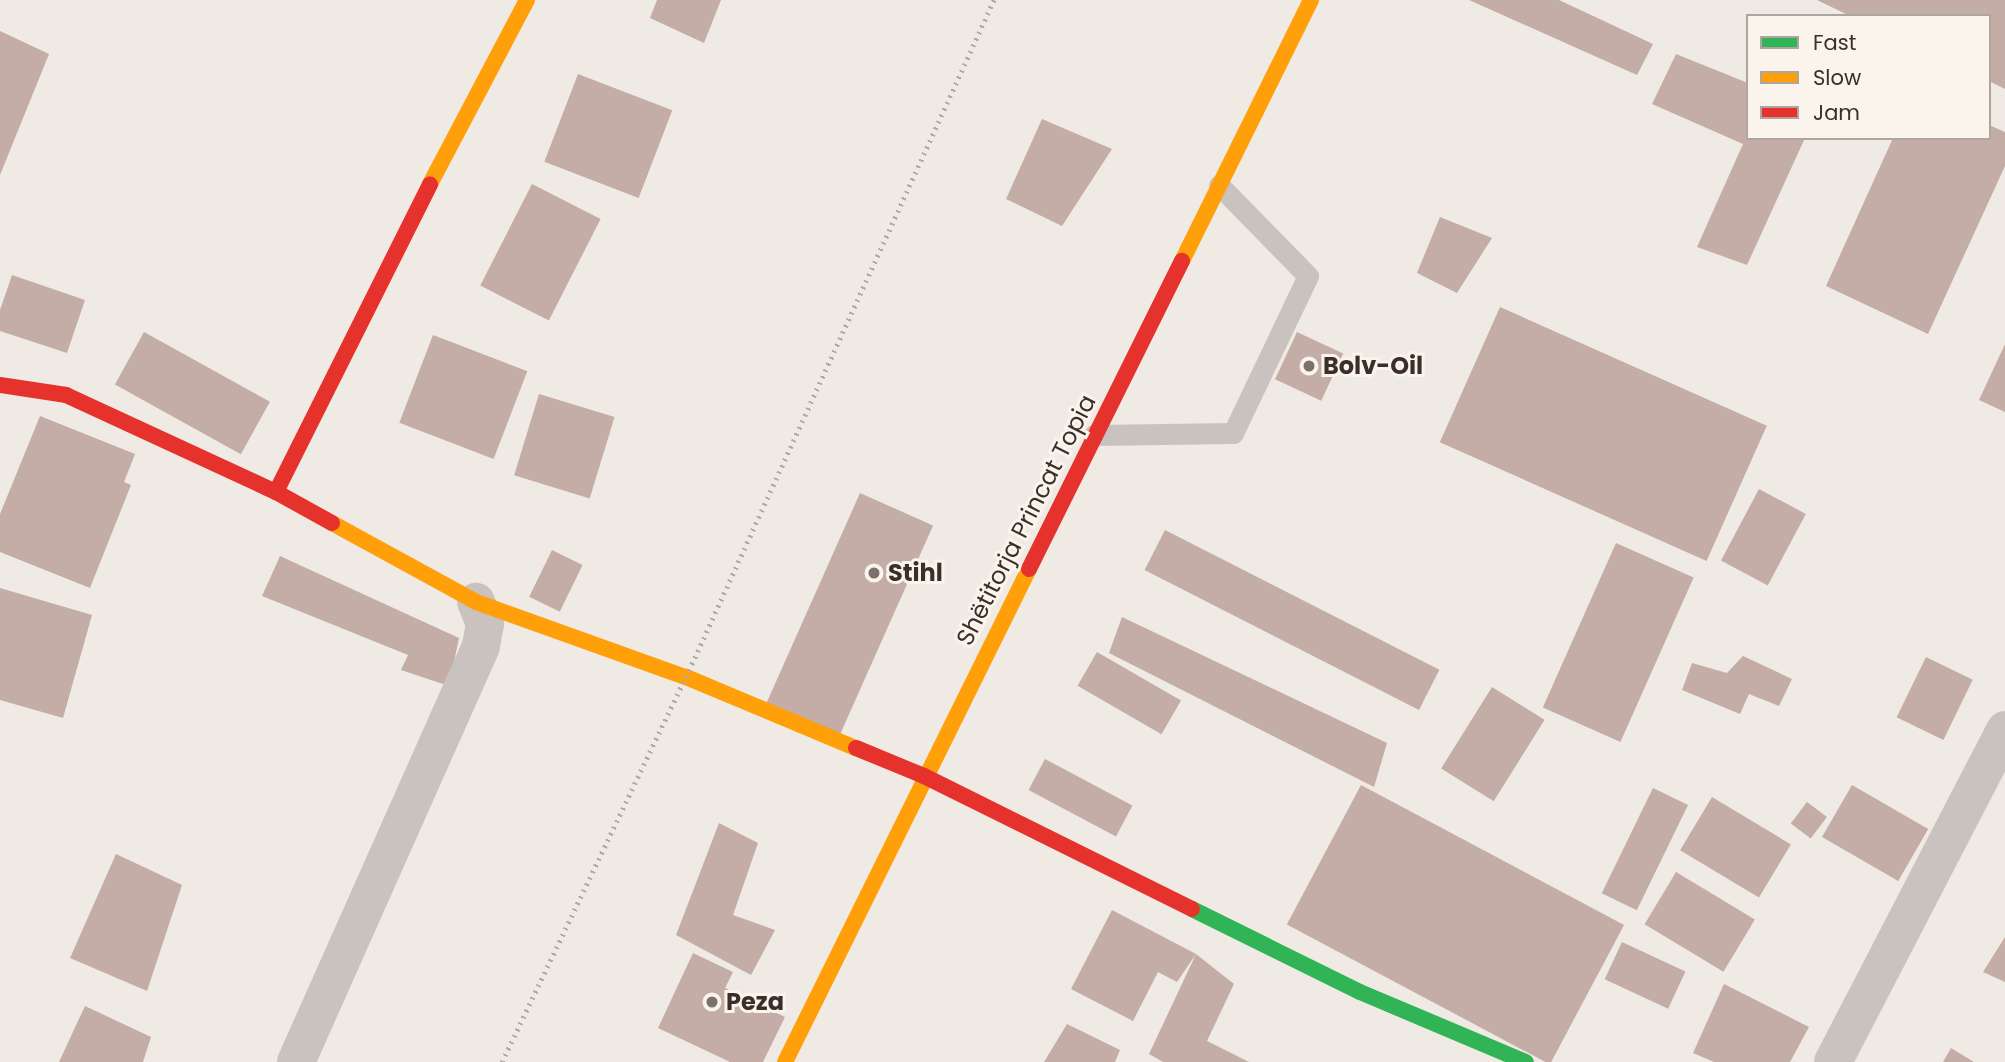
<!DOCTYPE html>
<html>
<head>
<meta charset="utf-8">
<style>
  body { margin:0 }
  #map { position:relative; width:2005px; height:1062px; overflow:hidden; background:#f0eae5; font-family:Poppins,sans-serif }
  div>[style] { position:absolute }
  .building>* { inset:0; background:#c3ada6; transform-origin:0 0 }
  .lane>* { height:21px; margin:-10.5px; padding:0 10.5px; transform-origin:10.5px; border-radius:10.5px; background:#c9c2be }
  .street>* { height:38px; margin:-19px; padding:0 19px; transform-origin:19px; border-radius:19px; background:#c9c2be }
  .fast>* { height:16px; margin:-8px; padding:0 8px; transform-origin:8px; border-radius:8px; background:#30b455 }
  .slow>* { height:16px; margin:-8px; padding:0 8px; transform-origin:8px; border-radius:8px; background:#ff9f0a }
  .jam>* { height:16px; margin:-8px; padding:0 8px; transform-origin:8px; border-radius:8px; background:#e5322d }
  .rail>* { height:5px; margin-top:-2.5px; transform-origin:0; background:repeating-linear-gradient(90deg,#b1aba7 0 2px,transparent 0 7px) }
  .dots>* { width:19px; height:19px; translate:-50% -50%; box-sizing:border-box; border:4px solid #fbf4ed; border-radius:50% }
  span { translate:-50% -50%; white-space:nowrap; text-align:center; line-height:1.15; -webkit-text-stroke:6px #fbf4ed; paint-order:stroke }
  .poi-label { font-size:24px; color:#3a2f2b; font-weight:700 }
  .left { translate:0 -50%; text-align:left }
  .street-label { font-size:24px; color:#3a2f2b }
  .legend { position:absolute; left:1746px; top:14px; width:245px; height:126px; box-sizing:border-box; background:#fbf4ed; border:2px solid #aea59f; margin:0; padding:9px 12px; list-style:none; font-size:21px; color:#3a2f2b }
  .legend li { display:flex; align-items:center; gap:14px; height:35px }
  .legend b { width:35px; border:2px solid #aea59f }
</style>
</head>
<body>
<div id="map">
  <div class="building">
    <i style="clip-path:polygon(657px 0,721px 0,704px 43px,650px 18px)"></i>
    <i style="clip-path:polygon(1469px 0,1559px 0,1653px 44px,1637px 75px)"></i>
    <i style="clip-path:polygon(1817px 0,2005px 0,2005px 89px,1989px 81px,1989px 16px,1850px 16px)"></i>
    <i style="clip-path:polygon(0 31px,49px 54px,0 175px)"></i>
    <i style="clip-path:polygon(1676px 54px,1748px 83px,1748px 138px,1805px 138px,1747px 265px,1697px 247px,1743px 144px,1652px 104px)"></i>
    <i style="left:578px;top:74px;width:101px;height:94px;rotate:21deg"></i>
    <i style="clip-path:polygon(1042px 119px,1112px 149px,1062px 226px,1006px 199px)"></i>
    <i style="clip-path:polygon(1989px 125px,2005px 132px,2005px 166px,1928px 334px,1826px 286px,1893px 138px,1989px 138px)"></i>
    <i style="left:532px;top:184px;width:77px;height:114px;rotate:27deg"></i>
    <i style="clip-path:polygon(1440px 217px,1492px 238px,1457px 293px,1417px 273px)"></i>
    <i style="clip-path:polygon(12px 275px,85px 300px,67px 353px,0 331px,0 310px)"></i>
    <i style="left:1500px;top:307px;width:292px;height:148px;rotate:24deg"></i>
    <i style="left:144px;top:332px;width:144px;height:60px;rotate:29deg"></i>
    <i style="left:1297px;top:332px;width:51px;height:52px;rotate:25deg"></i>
    <i style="left:433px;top:335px;width:101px;height:94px;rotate:21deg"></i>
    <i style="clip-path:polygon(2005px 344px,2005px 412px,1979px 400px)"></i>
    <i style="left:539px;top:394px;width:79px;height:85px;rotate:17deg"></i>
    <i style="clip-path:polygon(40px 416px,135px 454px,124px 482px,131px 485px,90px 588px,0 552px,0 514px)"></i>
    <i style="left:1759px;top:489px;width:53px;height:81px;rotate:28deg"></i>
    <i style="left:860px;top:493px;width:80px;height:234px;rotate:24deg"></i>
    <i style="left:1165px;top:530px;width:308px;height:45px;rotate:27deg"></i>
    <i style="left:1616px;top:543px;width:85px;height:180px;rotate:24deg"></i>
    <i style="left:552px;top:550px;width:34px;height:52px;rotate:26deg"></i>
    <i style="clip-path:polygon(280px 556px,459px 638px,449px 686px,401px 670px,408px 655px,262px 596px)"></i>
    <i style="clip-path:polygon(0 588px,92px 615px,63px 718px,0 700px)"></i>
    <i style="clip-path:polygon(1122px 617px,1387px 743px,1374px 787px,1109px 653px)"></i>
    <i style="left:1097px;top:652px;width:97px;height:39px;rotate:30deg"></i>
    <i style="clip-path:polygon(1743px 656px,1792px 679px,1779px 706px,1749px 694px,1740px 714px,1682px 690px,1692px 663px,1727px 673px)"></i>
    <i style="left:1926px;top:657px;width:52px;height:67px;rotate:26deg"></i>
    <i style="left:1492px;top:687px;width:62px;height:96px;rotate:32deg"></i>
    <i style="left:1045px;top:759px;width:99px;height:35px;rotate:28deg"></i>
    <i style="left:1361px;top:785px;width:298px;height:158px;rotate:28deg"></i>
    <i style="left:1852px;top:785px;width:88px;height:60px;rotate:30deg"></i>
    <i style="left:1653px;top:788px;width:39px;height:117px;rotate:26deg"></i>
    <i style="left:1712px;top:797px;width:92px;height:62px;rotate:31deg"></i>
    <i style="left:1807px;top:802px;width:25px;height:27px;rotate:37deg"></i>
    <i style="clip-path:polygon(719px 823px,758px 843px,733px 915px,775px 930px,751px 975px,676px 935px)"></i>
    <i style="clip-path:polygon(116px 854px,182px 885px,147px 991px,70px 958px)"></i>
    <i style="left:1676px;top:872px;width:92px;height:61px;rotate:31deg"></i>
    <i style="clip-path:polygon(1112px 910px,1196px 954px,1177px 982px,1158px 972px,1133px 1021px,1071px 989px)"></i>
    <i style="clip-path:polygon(2005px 937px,2005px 982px,1983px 972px)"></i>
    <i style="left:1622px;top:942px;width:70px;height:41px;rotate:25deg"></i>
    <i style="clip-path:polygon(693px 953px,733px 972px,725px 988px,785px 1017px,763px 1062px,730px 1062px,658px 1028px)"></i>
    <i style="clip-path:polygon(1196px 954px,1234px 984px,1207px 1041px,1249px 1062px,1163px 1062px,1149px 1054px)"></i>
    <i style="clip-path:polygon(1724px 984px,1809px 1027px,1790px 1062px,1714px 1062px,1693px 1053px)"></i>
    <i style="clip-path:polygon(85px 1006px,151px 1037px,143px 1062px,59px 1062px)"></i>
    <i style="clip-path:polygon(1067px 1024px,1120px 1050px,1115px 1062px,1044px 1062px)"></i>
    <i style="clip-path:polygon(1951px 1048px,1974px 1062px,1943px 1062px)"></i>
  </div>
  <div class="lane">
    <i style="left:1094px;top:435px;width:139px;rotate:-0.8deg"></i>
    <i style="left:1233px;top:433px;width:174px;rotate:-64.5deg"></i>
    <i style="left:1308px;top:276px;width:127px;rotate:-134.4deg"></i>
  </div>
  <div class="street">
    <i style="left:296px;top:1062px;width:455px;rotate:-66deg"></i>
    <i style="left:481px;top:646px;width:22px;rotate:-80deg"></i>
    <i style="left:485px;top:624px;width:24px;rotate:-112deg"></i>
    <i style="left:1833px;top:1062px;width:374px;rotate:-62.6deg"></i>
  </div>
  <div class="fast">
    <i style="left:1192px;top:909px;width:187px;rotate:26.3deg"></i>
    <i style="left:1360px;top:992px;width:180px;rotate:22.9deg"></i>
  </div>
  <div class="slow">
    <i style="left:430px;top:184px;width:208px;rotate:-62.2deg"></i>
    <i style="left:1182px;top:261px;width:291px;rotate:-63.7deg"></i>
    <i style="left:332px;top:523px;width:164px;rotate:28.7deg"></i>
    <i style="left:476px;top:602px;width:223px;rotate:19.7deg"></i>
    <i style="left:686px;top:677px;width:184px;rotate:22.7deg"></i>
    <i style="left:785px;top:1062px;width:550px;rotate:-63.67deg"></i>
  </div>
  <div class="jam">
    <i style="left:0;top:385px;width:67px;rotate:8.6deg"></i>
    <i style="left:66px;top:395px;width:231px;rotate:24.8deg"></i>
    <i style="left:276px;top:492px;width:64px;rotate:29deg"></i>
    <i style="left:276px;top:492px;width:344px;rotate:-63.4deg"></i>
    <i style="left:1029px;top:569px;width:344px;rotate:-63.6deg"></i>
    <i style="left:856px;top:748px;width:74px;rotate:22.4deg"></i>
    <i style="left:924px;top:776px;width:299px;rotate:26.4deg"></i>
  </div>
  <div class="rail">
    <i style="left:502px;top:1062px;width:427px;rotate:-64.5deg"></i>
    <i style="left:686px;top:677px;width:744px;rotate:-65.54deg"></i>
  </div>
  <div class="dots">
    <i style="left:1309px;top:366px;background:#7a706c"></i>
    <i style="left:874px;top:573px;background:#7a706c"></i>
    <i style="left:712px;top:1002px;background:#7a706c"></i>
  </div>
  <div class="poi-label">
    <span class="left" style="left:1323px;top:366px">Bolv-Oil</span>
    <span class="left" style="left:888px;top:573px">Stihl</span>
    <span class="left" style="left:726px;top:1002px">Peza</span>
  </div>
  <div class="street-label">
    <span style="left:1026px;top:520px;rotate:-63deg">Shëtitorja Princat Topia</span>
  </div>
  <ul class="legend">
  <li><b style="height:9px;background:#30b455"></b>Fast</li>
  <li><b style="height:9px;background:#ff9f0a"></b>Slow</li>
  <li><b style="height:9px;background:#e5322d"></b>Jam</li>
  </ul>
</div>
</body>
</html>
